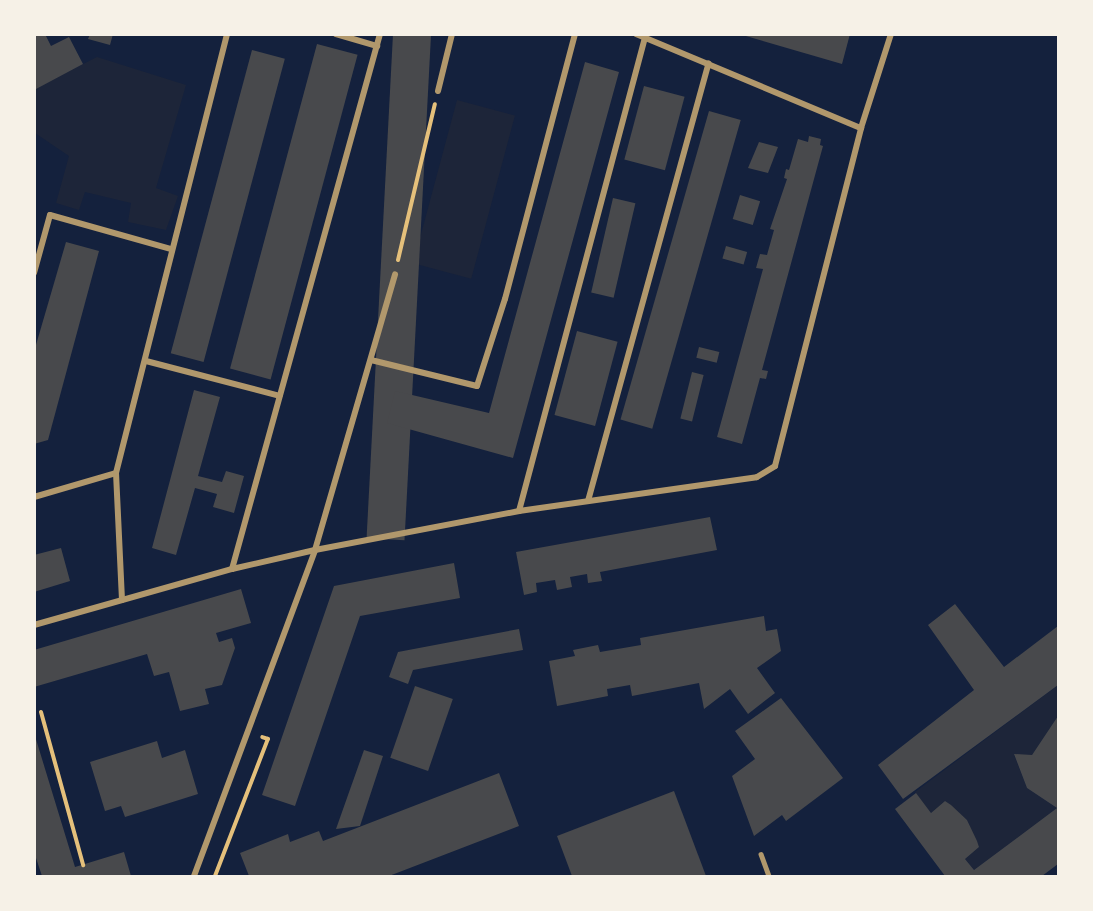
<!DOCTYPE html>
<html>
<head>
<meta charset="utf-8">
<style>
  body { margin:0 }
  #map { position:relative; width:1093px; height:911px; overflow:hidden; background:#14213d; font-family:"Public Sans",sans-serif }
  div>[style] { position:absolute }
  .green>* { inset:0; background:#1d2539; transform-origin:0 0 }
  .building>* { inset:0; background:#48494c; transform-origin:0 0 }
  .path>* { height:4px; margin:-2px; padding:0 2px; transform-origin:2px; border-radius:2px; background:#e5c07b }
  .service>* { height:4.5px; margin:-2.25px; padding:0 2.25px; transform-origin:2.25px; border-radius:2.25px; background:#b1986c }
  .minor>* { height:6px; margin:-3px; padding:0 3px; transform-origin:3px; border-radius:3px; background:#b1986c }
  span { translate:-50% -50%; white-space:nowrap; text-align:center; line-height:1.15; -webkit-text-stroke:4.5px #f6f1e7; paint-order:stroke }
  .frame { position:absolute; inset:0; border:36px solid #f6f1e7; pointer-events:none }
</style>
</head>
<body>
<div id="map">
  <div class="green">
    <i style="clip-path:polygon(97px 57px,186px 85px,156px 188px,178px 196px,166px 230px,128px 222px,131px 203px,85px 192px,79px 210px,56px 203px,69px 156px,35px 133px,34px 86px,36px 88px)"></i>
    <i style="left:457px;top:100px;width:60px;height:169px;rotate:15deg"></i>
    <i style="clip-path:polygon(1058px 685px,1058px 716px,1032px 755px,1014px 755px,1027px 788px,1057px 808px,974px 870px,965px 859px,979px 847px,967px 820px,945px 801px,931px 813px,915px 792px)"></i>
  </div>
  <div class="building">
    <i style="clip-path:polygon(34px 34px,45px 34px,51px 46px,69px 37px,83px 64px,36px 89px)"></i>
    <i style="clip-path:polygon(90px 34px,113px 34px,110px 45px,88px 39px)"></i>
    <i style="left:393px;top:34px;width:38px;height:505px;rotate:3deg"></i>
    <i style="clip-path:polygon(739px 34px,850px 34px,842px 64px)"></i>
    <i style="left:317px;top:44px;width:42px;height:336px;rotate:15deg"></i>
    <i style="left:252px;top:50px;width:34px;height:314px;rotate:15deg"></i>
    <i style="clip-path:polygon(585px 62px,619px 72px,513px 458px,387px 423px,395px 391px,489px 413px)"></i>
    <i style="left:644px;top:86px;width:42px;height:76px;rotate:15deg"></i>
    <i style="left:709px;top:111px;width:33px;height:321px;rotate:16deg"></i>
    <i style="clip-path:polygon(809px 136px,821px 139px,820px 145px,823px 146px,762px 370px,768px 371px,766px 379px,760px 378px,742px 444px,717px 437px,763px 269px,756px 268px,760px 254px,767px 255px,774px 230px,770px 229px,787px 179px,784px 178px,786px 169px,789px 170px,798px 139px,808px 142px)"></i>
    <i style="clip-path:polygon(759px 142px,778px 147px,768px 173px,748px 168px)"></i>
    <i style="left:740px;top:195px;width:21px;height:25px;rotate:17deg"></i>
    <i style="left:613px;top:198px;width:23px;height:97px;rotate:13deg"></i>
    <i style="clip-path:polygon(66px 242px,99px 251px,48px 440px,34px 444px,36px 345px)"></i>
    <i style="left:726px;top:246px;width:22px;height:13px;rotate:16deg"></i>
    <i style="left:577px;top:331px;width:42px;height:87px;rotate:15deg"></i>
    <i style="left:699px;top:347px;width:21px;height:11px;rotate:14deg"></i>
    <i style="left:692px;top:372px;width:12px;height:48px;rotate:14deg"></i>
    <i style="clip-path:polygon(194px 390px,220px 397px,198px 476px,222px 482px,226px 471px,244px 476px,234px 513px,213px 507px,217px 494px,195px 488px,176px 555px,152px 548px)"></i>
    <i style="clip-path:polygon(710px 517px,717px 550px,600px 572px,602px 581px,588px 583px,587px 574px,570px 577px,572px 587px,557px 590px,555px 580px,536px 583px,537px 592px,524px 595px,516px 552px)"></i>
    <i style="clip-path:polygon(61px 548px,70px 581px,34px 592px,34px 555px)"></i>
    <i style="clip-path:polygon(454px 563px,460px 598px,360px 616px,295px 806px,262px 795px,334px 586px)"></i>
    <i style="clip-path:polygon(241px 589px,251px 623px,216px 633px,219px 642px,232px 638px,235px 648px,222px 685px,205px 689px,209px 704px,180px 711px,169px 672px,154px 676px,147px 654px,34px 687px,34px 650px)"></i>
    <i style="clip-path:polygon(955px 604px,1004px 667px,1058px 626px,1058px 685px,903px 799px,878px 765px,974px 690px,928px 625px)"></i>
    <i style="clip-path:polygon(764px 616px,766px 631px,777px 629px,781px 651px,757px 668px,775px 693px,748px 714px,730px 689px,704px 709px,699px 683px,632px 696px,630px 685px,607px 689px,608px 696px,557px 706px,549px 661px,575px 656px,573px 650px,598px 645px,600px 652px,641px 645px,640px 638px)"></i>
    <i style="clip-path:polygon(519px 629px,523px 650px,413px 670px,408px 684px,389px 677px,398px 652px)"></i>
    <i style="left:415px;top:686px;width:40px;height:76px;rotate:19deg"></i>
    <i style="clip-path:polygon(781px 698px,843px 778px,786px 821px,782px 815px,754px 836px,732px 776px,755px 759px,735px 731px)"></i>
    <i style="clip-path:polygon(1058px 716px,1058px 864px,1042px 876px,945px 876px,895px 809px,916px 793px,931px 813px,945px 801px,951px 805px,967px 820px,977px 841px,979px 847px,965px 859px,974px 870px,1057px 808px,1027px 788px,1014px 754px,1032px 755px)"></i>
    <i style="clip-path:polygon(35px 736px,75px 867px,124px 852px,131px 876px,42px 876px,34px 852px)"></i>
    <i style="clip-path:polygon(157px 741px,162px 758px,185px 750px,198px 794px,125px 817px,121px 806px,105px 811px,90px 762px)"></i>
    <i style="clip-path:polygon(364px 750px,383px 756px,360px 826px,336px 829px)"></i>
    <i style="clip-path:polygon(499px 773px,519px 826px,389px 876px,249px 876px,240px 853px,288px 834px,290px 842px,319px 831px,323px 841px)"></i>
    <i style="clip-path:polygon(674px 791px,706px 876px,572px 876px,557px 836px)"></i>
  </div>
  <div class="path">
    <i style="left:398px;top:260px;width:160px;rotate:-76.7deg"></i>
    <i style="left:41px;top:712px;width:159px;rotate:74.6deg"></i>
    <i style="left:215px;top:876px;width:147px;rotate:-68.9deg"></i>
    <i style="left:268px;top:739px;width:6px;rotate:-162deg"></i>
  </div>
  <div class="service">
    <i style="left:761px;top:854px;width:23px;rotate:70deg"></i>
  </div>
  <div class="minor">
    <i style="left:336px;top:34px;width:43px;rotate:16.3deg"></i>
    <i style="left:636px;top:34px;width:244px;rotate:22.7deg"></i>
    <i style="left:438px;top:91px;width:59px;rotate:-76.2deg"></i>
    <i style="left:34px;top:273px;width:60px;rotate:-74.6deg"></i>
    <i style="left:50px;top:215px;width:126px;rotate:15.7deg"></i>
    <i style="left:371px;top:360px;width:109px;rotate:13.8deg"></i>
    <i style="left:477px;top:386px;width:91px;rotate:-72.2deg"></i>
    <i style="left:505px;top:299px;width:274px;rotate:-75.2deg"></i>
    <i style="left:146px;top:361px;width:138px;rotate:14.6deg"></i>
    <i style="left:34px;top:497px;width:85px;rotate:-16.3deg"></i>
    <i style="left:588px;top:501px;width:454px;rotate:-74.6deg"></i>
    <i style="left:519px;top:511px;width:490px;rotate:-75.1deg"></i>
    <i style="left:232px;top:569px;width:555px;rotate:-74.54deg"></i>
    <i style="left:122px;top:600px;width:127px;rotate:-92.7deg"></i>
    <i style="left:116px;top:473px;width:453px;rotate:-75.8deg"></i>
    <i style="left:34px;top:625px;width:206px;rotate:-15.8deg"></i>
    <i style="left:232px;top:569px;width:85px;rotate:-12.9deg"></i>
    <i style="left:315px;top:550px;width:208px;rotate:-10.8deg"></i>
    <i style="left:519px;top:511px;width:240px;rotate:-8.1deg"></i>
    <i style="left:757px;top:477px;width:21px;rotate:-31deg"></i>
    <i style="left:775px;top:466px;width:349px;rotate:-75.7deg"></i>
    <i style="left:861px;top:128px;width:99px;rotate:-72.3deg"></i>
    <i style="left:194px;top:876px;width:348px;rotate:-69.6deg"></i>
    <i style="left:315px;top:550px;width:287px;rotate:-73.8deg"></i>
  </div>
  <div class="frame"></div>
</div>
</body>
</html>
